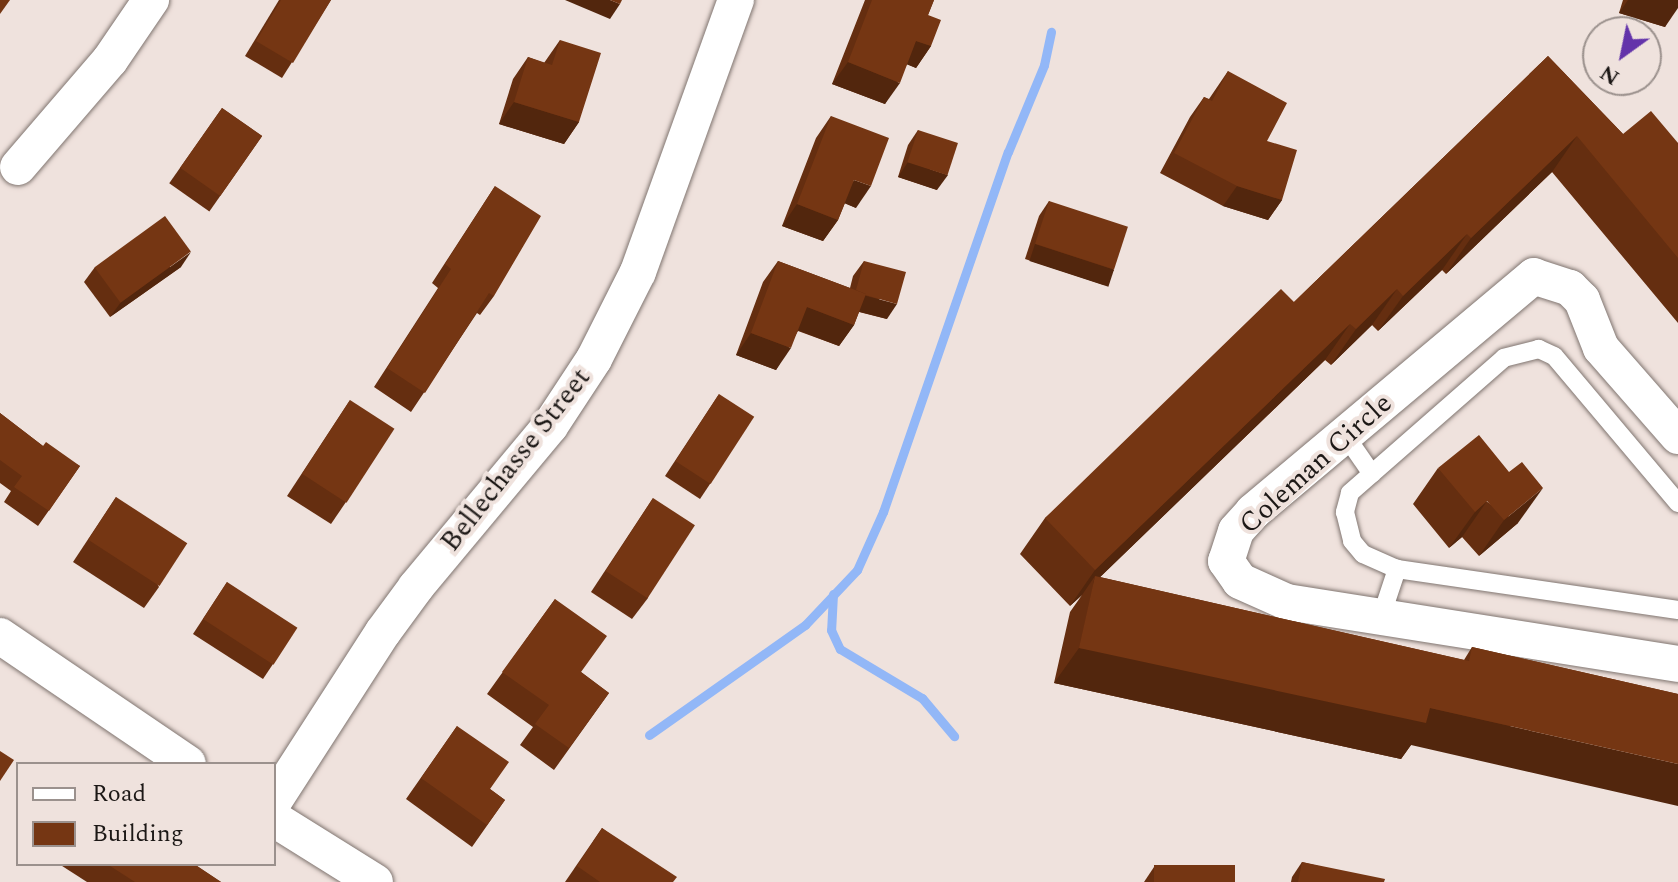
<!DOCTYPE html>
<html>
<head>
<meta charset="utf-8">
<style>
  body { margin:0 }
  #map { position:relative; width:1678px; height:882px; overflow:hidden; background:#efe2dd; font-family:Spectral,serif }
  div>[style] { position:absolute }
  .stream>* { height:9px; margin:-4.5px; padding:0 4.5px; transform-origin:4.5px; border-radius:4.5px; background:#92b7f7 }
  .roads { filter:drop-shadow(0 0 2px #807570) drop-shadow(0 0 2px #807570) }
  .service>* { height:18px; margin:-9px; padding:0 9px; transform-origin:9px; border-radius:9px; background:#fff }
  .minor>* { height:36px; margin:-18px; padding:0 18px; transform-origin:18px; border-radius:18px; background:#fff }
  .wall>* { inset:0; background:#652e10; transform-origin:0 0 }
  .shaded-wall>* { inset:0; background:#52260d; transform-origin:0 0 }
  .building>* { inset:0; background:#753613; transform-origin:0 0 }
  span { translate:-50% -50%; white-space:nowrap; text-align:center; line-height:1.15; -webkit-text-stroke:8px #efe2dd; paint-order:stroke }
  .street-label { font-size:28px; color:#1c1816 }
  .legend { position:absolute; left:16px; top:762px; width:260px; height:104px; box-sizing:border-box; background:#efe2dd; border:2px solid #9b918d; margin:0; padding:10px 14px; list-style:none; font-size:24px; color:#1c1816 }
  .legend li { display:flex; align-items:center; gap:16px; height:40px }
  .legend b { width:40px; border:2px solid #9b918d }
  .north { position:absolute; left:1582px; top:16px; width:80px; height:80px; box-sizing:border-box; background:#efe2dd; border:2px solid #9b918d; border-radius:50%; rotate:213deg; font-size:22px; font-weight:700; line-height:32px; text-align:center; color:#1c1816 }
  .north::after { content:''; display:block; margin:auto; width:28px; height:36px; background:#6333aa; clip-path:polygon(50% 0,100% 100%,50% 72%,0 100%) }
</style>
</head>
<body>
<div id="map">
  <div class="stream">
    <i style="left:833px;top:594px;width:36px;rotate:93deg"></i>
    <i style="left:831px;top:630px;width:21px;rotate:65deg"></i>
    <i style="left:840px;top:649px;width:96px;rotate:30.9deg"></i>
    <i style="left:922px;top:698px;width:50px;rotate:49.9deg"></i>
    <i style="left:649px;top:735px;width:191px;rotate:-35.2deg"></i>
    <i style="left:805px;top:625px;width:76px;rotate:-46.6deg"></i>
    <i style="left:857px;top:570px;width:64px;rotate:-65.9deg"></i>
    <i style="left:883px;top:512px;width:381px;rotate:-70.9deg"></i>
    <i style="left:1008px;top:152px;width:94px;rotate:-67.5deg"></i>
    <i style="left:1044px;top:65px;width:34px;rotate:-78deg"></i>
  </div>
  <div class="roads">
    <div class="service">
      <i style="left:1345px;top:435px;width:47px;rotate:55.3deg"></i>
      <i style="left:1678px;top:503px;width:192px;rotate:-130.1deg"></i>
      <i style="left:1554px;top:356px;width:17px;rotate:-155deg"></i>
      <i style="left:1539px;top:349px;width:36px;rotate:166deg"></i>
      <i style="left:1504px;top:358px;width:205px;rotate:138.8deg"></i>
      <i style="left:1350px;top:493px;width:20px;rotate:105deg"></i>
      <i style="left:1345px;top:512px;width:30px;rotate:76deg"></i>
      <i style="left:1352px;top:541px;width:17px;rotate:50deg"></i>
      <i style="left:1363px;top:554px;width:37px;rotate:24deg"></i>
      <i style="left:1397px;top:569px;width:284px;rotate:8.3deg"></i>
      <i style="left:1381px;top:617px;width:51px;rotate:-71.6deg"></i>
    </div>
    <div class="minor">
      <i style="left:18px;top:167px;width:141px;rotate:-49.3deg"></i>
      <i style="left:110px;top:60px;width:73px;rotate:-55.7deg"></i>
      <i style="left:1678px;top:436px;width:117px;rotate:-131.2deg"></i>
      <i style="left:1601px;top:348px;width:52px;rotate:-111.6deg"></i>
      <i style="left:1582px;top:300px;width:17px;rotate:-135deg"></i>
      <i style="left:1570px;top:288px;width:38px;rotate:-162deg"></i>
      <i style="left:1534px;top:276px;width:367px;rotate:140deg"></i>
      <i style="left:1253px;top:512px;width:25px;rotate:132deg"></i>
      <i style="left:1236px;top:531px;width:32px;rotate:108deg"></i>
      <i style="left:1226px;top:561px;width:24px;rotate:55deg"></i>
      <i style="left:1240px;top:581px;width:51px;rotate:24.1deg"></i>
      <i style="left:1287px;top:602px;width:396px;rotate:9deg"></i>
      <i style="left:0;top:636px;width:227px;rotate:34.2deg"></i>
      <i style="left:274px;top:801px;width:201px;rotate:-57.2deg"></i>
      <i style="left:383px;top:632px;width:56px;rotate:-53.7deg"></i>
      <i style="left:416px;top:587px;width:209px;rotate:-50.2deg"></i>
      <i style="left:550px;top:426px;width:80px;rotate:-56.7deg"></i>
      <i style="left:594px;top:359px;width:97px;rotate:-63.2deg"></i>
      <i style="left:638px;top:272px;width:289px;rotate:-70.2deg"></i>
      <i style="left:274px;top:819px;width:119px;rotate:32deg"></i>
    </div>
  </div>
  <div class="wall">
    <i style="clip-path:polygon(279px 0,331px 0,282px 78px,245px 56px)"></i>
    <i style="clip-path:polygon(865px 0,934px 0,928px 15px,931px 46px,916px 68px,907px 64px,885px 104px,832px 84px)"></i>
    <i style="clip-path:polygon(1623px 0,1678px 0,1665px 27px,1619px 13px)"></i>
    <i style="clip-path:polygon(560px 40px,579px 122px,564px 144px,499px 124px,513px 79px,528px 57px,544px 63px)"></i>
    <i style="clip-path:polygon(1548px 56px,1623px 134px,1678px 143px,1678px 323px,1552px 172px,1446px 274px,1442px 270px,1378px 331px,1372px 325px,1331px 365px,1325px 360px,1100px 577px,1464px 660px,1472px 647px,1678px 694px,1411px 745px,1401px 759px,1054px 683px,1070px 612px,1082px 595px,1070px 606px,1020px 554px,1045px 518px,1294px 302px)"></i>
    <i style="clip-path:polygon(1228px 71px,1267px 141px,1282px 200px,1268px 220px,1223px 206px,1160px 173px,1190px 117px,1204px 97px,1209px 99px)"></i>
    <i style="left:222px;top:108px;width:49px;height:92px;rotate:35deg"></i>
    <i style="clip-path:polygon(831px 116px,856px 208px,845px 203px,838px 220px,823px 241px,782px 226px,816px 138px)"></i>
    <i style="clip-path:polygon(918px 130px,937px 190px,898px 177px,908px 145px)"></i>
    <i style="clip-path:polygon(495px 186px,494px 296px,480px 315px,477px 313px,411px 412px,374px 387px,438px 288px,432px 283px)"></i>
    <i style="clip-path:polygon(1049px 201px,1114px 270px,1104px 285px,1025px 259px,1039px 216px)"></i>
    <i style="clip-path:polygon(778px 261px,850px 288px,853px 276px,864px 261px,887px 319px,859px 312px,854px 325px,839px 346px,798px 331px,776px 370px,736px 355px,763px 282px)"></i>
    <i style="clip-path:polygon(95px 267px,181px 267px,110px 317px,84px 282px)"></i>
    <i style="clip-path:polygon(719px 394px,710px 484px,700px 499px,665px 476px)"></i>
    <i style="clip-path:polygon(350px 400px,346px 502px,331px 524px,287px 496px)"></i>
    <i style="clip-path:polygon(0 413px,43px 446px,80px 466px,38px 526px,4px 502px,11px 491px,0 483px)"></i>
    <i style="clip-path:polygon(1438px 468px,1518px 523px,1479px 556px,1462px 537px,1449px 548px,1413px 504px)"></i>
    <i style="clip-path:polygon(116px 497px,159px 587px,144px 608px,73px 562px)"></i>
    <i style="clip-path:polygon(653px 498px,648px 598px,632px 619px,591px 592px)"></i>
    <i style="clip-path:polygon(227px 582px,273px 664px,263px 679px,193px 634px)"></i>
    <i style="clip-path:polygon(555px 599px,581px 672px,609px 693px,554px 770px,520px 745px,533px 727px,487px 694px)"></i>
    <i style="clip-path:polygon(457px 726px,490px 789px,505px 800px,472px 847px,406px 799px)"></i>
    <i style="clip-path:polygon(602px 828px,673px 882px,565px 882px)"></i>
    <i style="clip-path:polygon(1302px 862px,1384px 882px,1291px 882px,1292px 877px)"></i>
    <i style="clip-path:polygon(59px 864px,194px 864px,221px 882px,87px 882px)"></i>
    <i style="clip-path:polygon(1154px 867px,1235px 882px,1144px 882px)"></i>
  </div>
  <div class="shaded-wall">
    <i style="clip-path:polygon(565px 0,610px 0,620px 4px,610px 19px)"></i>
    <i style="clip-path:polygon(1628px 0,1678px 0,1678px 8px,1665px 27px,1619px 13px)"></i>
    <i style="clip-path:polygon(916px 41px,931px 46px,916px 68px,901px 62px)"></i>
    <i style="clip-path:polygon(848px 62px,900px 83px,885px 104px,832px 84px)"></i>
    <i style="clip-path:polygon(514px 102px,579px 122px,564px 144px,499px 124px)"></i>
    <i style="clip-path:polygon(1577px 136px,1552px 172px,1446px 274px,1471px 238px)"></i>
    <i style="clip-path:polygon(908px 162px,948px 175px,937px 190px,898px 177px)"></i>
    <i style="clip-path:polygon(854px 180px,871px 186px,856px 208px,839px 201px)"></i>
    <i style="clip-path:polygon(1237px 186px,1282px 200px,1268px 220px,1223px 206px)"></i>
    <i style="clip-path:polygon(797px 204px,838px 220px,823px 241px,782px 226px)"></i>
    <i style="clip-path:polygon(1467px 234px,1442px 270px,1378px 331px,1403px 296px)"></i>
    <i style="left:1035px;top:244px;width:83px;height:18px;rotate:18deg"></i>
    <i style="clip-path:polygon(191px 252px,181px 267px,110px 317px,121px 302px)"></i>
    <i style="clip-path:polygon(1397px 289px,1372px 325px,1331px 365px,1356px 329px)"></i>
    <i style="clip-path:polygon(855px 293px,897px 304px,887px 319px,845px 308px)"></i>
    <i style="clip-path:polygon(807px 307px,854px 325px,839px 346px,792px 328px)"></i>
    <i style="clip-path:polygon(1350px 324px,1325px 360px,1093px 584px,1095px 576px,1082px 595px,1070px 606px,1095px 570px)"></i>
    <i style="clip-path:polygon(751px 333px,791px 348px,776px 370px,736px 355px)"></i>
    <i style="clip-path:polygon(1543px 488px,1518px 523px,1479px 556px,1504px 520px)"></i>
    <i style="clip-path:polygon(1487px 501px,1462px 537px,1449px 548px,1475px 512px)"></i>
    <i style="clip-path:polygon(1079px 648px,1430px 708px,1678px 764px,1678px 806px,1411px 745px,1401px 759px,1054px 683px)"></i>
  </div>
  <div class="building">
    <i style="clip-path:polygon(0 0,10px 0,0 14px)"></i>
    <i style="clip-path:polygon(281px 0,331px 0,293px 63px,256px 41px)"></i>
    <i style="clip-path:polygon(610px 0,622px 0,620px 4px)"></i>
    <i style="clip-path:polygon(872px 0,934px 0,928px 15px,941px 20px,931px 46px,916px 41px,900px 83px,848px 62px)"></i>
    <i style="clip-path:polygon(560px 40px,601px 53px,579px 122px,514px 102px,528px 57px,552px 65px)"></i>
    <i style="clip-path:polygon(1548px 56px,1623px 134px,1651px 111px,1678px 143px,1678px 258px,1577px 136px,1471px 238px,1467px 234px,1403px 296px,1397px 289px,1356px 329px,1350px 324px,1095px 570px,1045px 518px,1281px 289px,1294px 302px)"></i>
    <i style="clip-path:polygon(1228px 71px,1287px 103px,1267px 141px,1297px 150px,1282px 200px,1237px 186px,1174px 153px,1204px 97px,1212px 101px)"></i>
    <i style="left:222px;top:108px;width:49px;height:73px;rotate:35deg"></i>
    <i style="clip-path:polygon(831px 116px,889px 138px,871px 186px,854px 180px,838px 220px,797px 204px)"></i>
    <i style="left:918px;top:130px;width:42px;height:34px;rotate:18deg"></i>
    <i style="clip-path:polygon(495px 186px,541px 216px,494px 296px,489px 293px,425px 393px,387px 368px,451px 269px,445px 264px)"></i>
    <i style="left:1049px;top:201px;width:83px;height:45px;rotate:18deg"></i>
    <i style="left:165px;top:216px;width:44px;height:87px;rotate:54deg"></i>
    <i style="clip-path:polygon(778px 261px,866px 294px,854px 325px,807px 307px,791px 348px,751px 333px)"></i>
    <i style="clip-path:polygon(864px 261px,906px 272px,897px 304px,865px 295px,866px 294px,856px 290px)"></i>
    <i style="left:719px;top:394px;width:42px;height:80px;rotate:33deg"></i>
    <i style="left:350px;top:400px;width:53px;height:88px;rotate:33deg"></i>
    <i style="clip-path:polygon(0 413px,43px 446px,46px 442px,80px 466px,49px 511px,14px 487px,22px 476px,0 460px)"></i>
    <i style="clip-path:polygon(1479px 435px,1509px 472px,1522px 462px,1543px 488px,1504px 520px,1487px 501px,1475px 512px,1438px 468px)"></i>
    <i style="left:116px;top:497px;width:85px;height:51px;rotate:33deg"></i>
    <i style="left:653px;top:498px;width:50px;height:87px;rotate:33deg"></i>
    <i style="clip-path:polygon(1095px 576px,1469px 661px,1472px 647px,1678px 694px,1678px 764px,1430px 708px,1426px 723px,1079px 648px)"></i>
    <i style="left:227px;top:582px;width:84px;height:44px;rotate:33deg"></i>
    <i style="clip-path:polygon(555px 599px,607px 636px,581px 672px,609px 693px,569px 748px,535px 724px,549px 705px,502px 672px)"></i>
    <i style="clip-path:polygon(457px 726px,509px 762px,490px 789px,505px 800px,487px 825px,421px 778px)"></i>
    <i style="clip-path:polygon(0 751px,14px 760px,0 781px)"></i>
    <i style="clip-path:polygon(602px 828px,677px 877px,673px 882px,600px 882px,577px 866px)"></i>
    <i style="clip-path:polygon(1302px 862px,1385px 879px,1384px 882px,1298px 882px)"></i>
    <i style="clip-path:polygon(107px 864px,194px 864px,221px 882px,135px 882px)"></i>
    <i style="left:1235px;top:865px;width:17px;height:81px;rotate:90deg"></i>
  </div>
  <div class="street-label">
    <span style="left:516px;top:460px;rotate:-52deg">Bellechasse Street</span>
    <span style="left:1316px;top:464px;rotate:-42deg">Coleman Circle</span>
  </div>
  <ul class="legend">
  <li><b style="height:10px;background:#fff"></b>Road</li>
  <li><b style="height:22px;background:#753613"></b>Building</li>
  </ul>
  <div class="north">N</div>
</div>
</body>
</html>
